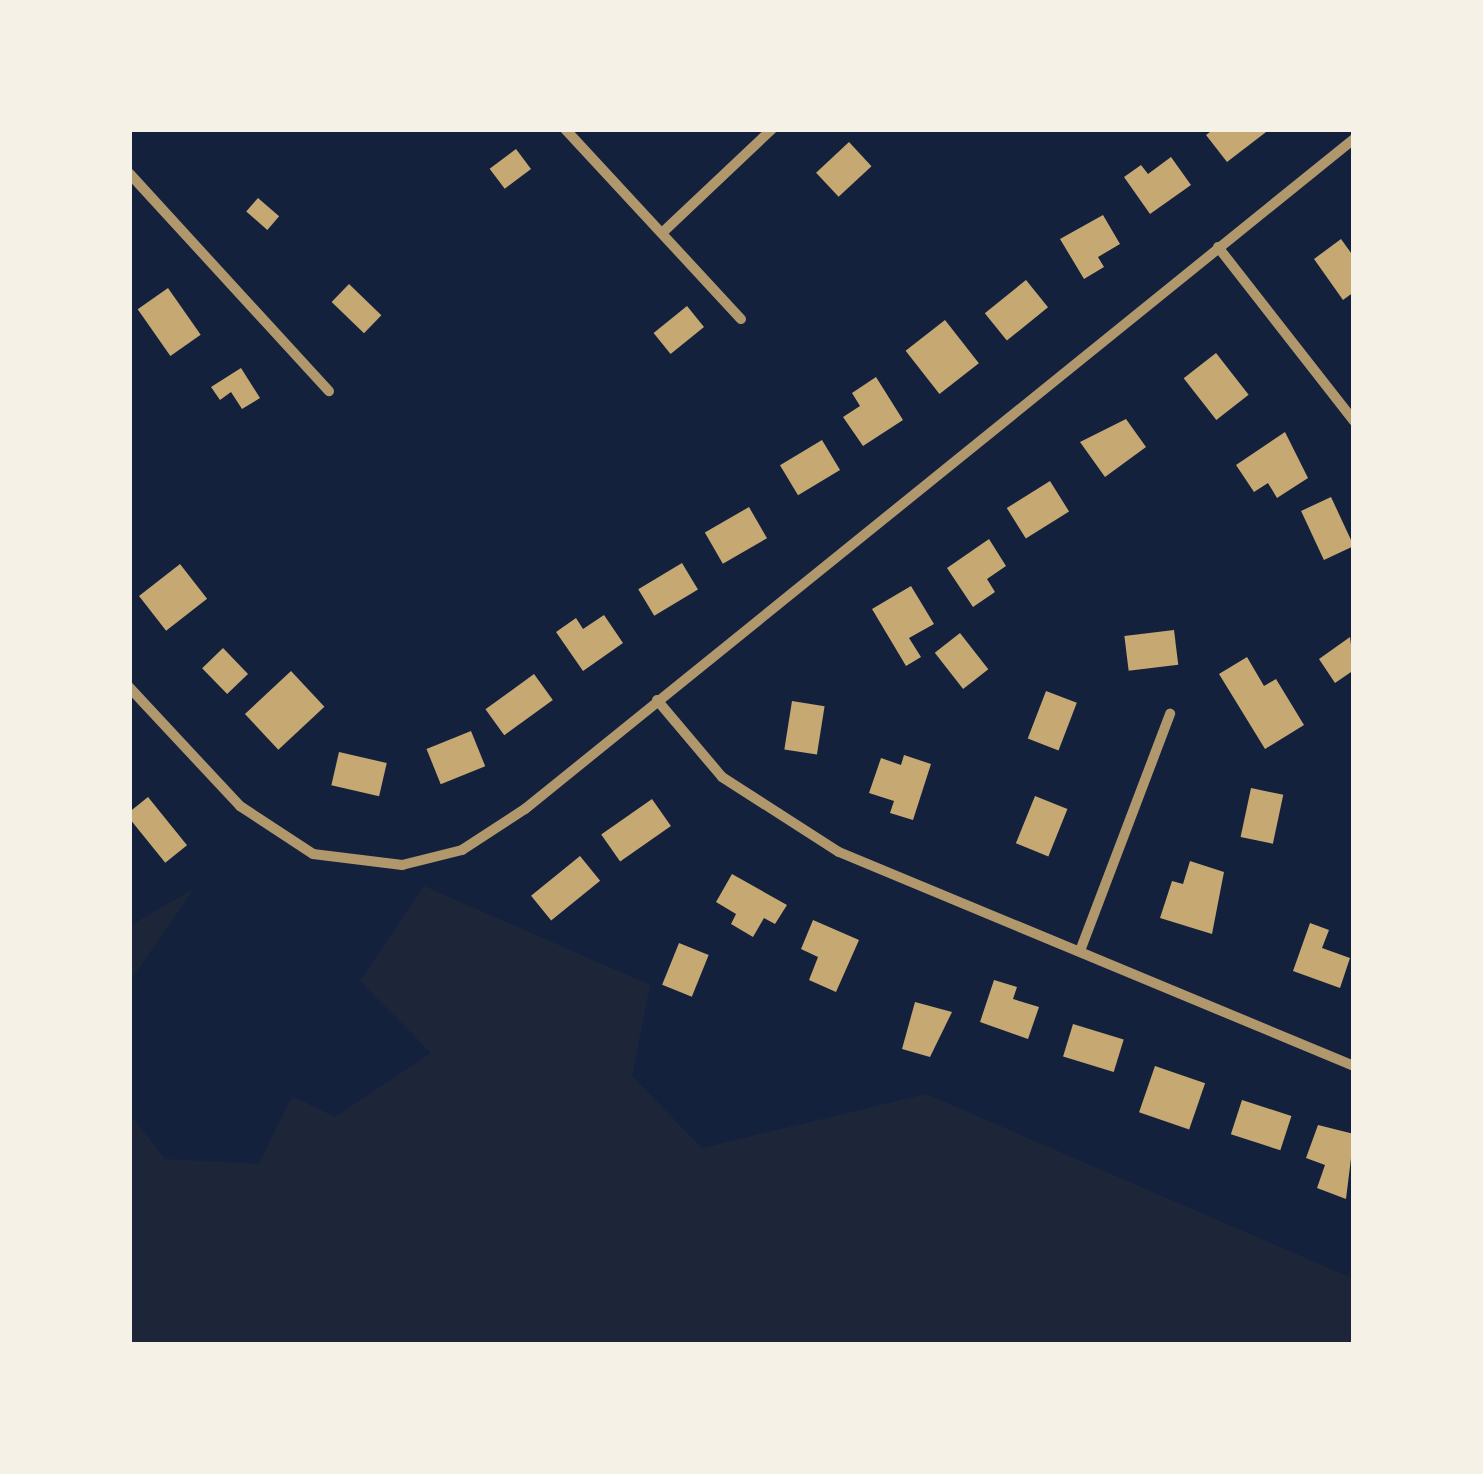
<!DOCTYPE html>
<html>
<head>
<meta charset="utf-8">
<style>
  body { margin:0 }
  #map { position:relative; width:1483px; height:1474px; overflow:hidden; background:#14213d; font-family:Quicksand,sans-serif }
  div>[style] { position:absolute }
  .green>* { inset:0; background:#1d2539 }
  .building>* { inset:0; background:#c6a872; transform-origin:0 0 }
  .minor>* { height:10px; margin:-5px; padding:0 5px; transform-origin:5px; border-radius:5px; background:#b1986c }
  span { translate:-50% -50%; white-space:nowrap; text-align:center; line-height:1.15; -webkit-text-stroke:10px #f6f1e7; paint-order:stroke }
  .frame { position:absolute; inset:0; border:132px solid #f6f1e7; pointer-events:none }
</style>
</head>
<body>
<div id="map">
  <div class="green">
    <i style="clip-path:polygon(424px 886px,650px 985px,632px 1076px,702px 1148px,926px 1094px,1354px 1279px,1354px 1345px,129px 1345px,129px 1113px,165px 1159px,259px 1164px,292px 1096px,335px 1117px,431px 1053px,360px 981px)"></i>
    <i style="clip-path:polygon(195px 888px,129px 982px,129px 926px)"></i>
  </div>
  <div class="building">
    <i style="clip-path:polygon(1214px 129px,1270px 129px,1227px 162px,1206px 135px)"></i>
    <i style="left:849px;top:142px;width:33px;height:45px;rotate:47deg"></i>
    <i style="left:516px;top:149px;width:25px;height:33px;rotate:53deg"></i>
    <i style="clip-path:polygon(1171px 157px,1191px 185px,1150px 214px,1124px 177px,1141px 165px,1148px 174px)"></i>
    <i style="left:258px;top:198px;width:28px;height:18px;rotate:41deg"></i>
    <i style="clip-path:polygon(1103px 215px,1120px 244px,1098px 257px,1104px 267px,1084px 279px,1060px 239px)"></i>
    <i style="clip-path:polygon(1341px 239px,1354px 257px,1354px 292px,1343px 300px,1314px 259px)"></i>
    <i style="left:1026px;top:280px;width:35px;height:53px;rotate:51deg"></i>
    <i style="left:349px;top:284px;width:45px;height:25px;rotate:44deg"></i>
    <i style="left:168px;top:288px;width:57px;height:37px;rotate:55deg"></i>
    <i style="left:687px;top:306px;width:27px;height:43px;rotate:51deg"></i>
    <i style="left:945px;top:320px;width:55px;height:50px;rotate:52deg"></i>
    <i style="left:1216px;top:353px;width:53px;height:41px;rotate:52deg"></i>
    <i style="clip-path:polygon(241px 368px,260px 398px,242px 409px,231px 392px,220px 400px,211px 387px)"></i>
    <i style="clip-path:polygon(876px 377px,903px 420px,863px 446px,843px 417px,860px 406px,852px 393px)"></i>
    <i style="clip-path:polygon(1126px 419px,1146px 447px,1105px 477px,1080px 442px)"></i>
    <i style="clip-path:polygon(1285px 432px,1308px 478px,1277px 498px,1268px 483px,1254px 492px,1236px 465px)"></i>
    <i style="left:822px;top:440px;width:35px;height:49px;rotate:59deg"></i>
    <i style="left:1050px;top:481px;width:36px;height:51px;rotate:58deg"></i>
    <i style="left:1331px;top:497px;width:54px;height:33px;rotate:65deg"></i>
    <i style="left:749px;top:507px;width:36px;height:51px;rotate:60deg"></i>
    <i style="clip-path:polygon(989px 539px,1006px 566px,987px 579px,995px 592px,973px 607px,947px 568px)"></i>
    <i style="left:682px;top:563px;width:31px;height:51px;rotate:59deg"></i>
    <i style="left:180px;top:564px;width:44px;height:52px;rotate:52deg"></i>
    <i style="clip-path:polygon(911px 586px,934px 624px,909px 638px,921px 657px,906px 666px,872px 609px)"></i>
    <i style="clip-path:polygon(604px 615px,623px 643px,583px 671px,556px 632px,576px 618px,583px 629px)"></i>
    <i style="left:1174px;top:630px;width:35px;height:50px;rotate:83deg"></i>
    <i style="left:960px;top:633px;width:46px;height:32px;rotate:52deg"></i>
    <i style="clip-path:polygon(1350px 637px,1354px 670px,1335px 683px,1319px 659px)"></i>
    <i style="left:223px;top:648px;width:36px;height:29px;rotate:46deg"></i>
    <i style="clip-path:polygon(1247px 657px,1264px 686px,1276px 679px,1304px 725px,1265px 749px,1219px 674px)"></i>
    <i style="left:291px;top:671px;width:49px;height:63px;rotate:47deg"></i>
    <i style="left:534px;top:674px;width:32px;height:60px;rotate:54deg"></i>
    <i style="left:1046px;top:691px;width:33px;height:51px;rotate:21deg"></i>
    <i style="left:792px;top:701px;width:33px;height:49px;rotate:9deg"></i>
    <i style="left:471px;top:731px;width:38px;height:48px;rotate:68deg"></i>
    <i style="left:339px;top:752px;width:49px;height:34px;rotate:13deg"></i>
    <i style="clip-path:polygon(904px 755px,931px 764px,913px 820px,890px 813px,894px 801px,869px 793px,881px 758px,901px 765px)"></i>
    <i style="left:1251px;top:788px;width:33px;height:50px;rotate:12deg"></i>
    <i style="left:1035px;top:796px;width:35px;height:51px;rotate:22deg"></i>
    <i style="left:148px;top:797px;width:62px;height:28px;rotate:51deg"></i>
    <i style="left:652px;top:799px;width:33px;height:62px;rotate:55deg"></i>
    <i style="left:580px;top:856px;width:32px;height:63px;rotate:51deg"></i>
    <i style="clip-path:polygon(1190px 861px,1224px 872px,1212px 934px,1160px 918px,1172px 881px,1183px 884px)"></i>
    <i style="clip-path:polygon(732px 874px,787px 905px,775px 924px,764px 918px,753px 937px,731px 924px,736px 914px,716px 902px)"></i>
    <i style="clip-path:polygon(813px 920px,859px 940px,836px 992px,809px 980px,818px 957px,801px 949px)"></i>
    <i style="clip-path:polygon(1310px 923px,1329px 930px,1322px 948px,1350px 958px,1340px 988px,1293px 971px)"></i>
    <i style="left:679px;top:943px;width:32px;height:45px;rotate:22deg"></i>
    <i style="clip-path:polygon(994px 980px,1017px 987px,1013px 999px,1039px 1007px,1028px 1039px,980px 1022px)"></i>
    <i style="clip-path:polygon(915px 1002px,952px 1012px,930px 1057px,902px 1049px)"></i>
    <i style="left:1073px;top:1024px;width:53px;height:34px;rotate:17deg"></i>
    <i style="left:1155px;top:1066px;width:53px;height:49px;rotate:19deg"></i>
    <i style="left:1242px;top:1100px;width:52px;height:36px;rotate:18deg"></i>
    <i style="clip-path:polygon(1318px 1125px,1354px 1134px,1346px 1199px,1317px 1188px,1325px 1165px,1306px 1158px)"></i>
  </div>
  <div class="minor">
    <i style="left:565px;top:129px;width:259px;rotate:47.2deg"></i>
    <i style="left:129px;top:173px;width:296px;rotate:47.5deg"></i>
    <i style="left:662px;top:233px;width:151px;rotate:-43.4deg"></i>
    <i style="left:1218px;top:247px;width:221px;rotate:52deg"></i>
    <i style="left:129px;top:687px;width:163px;rotate:47deg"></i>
    <i style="left:240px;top:806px;width:87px;rotate:33.3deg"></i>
    <i style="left:313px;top:854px;width:90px;rotate:7deg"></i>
    <i style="left:402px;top:865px;width:62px;rotate:-14deg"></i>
    <i style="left:462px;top:850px;width:75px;rotate:-33.1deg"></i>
    <i style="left:525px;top:809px;width:1066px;rotate:-38.95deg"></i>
    <i style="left:657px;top:700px;width:101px;rotate:49.8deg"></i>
    <i style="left:722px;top:777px;width:139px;rotate:32.7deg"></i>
    <i style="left:839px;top:852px;width:558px;rotate:22.56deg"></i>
    <i style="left:1080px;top:951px;width:254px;rotate:-69.2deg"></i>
  </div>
  <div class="frame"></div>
</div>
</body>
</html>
